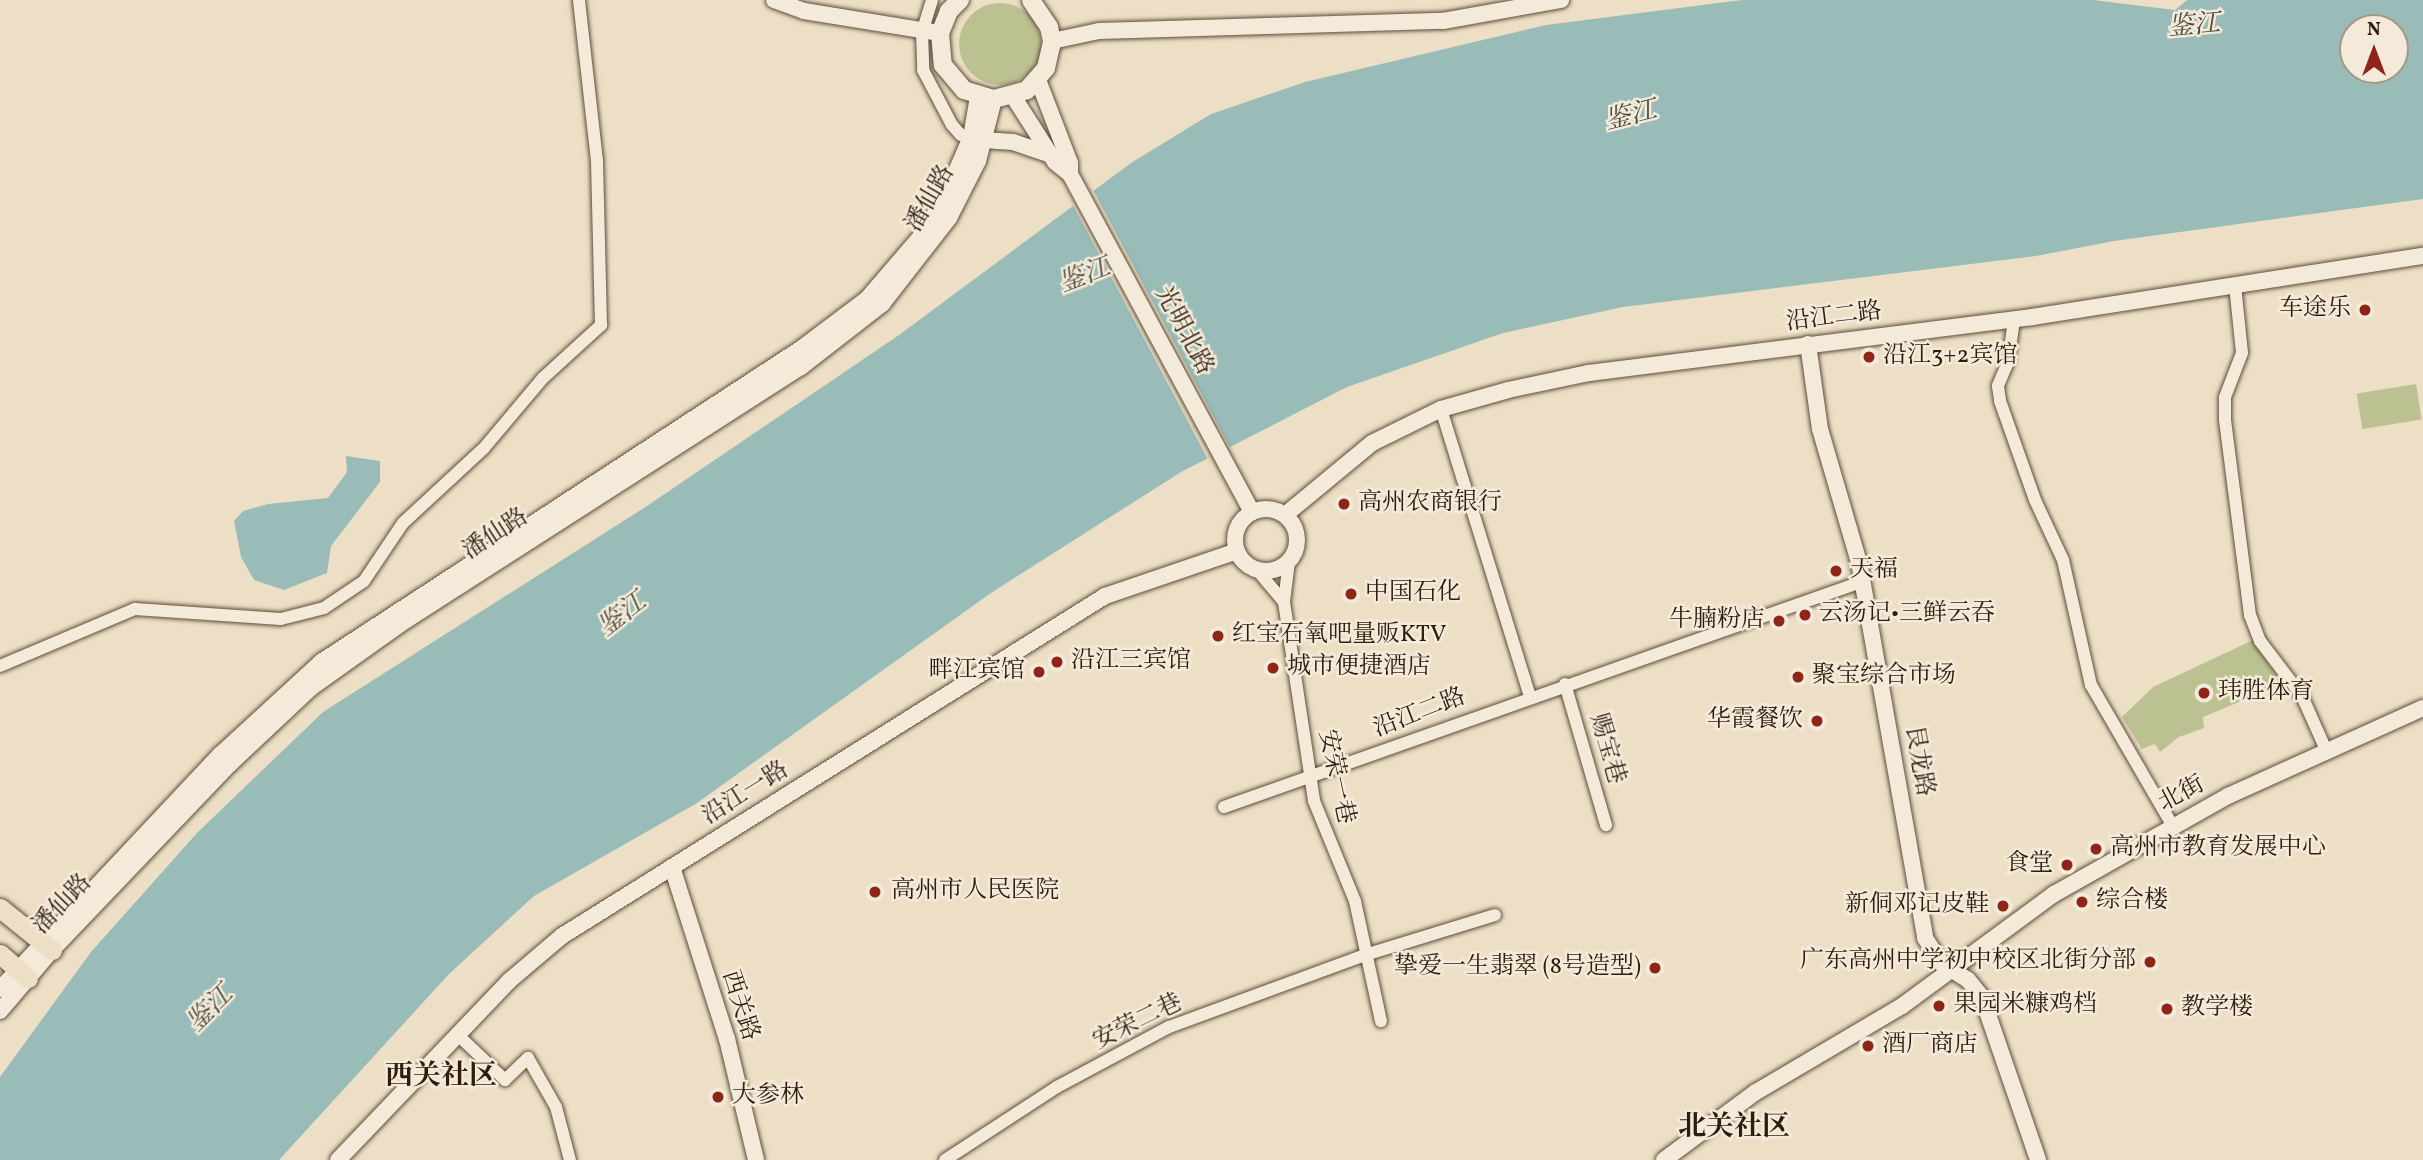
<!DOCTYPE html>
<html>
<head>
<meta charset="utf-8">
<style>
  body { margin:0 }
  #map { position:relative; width:2423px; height:1160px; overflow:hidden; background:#eddfc6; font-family:Vollkorn,"Noto Serif SC",serif }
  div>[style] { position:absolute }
  .green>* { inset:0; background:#bcc192; transform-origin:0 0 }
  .round { border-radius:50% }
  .water>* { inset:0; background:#99bcb8 }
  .pier>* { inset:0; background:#eddfc6; transform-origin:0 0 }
  .roads { filter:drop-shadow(0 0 2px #5e4d39) drop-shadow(0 0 2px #5e4d39) }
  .minor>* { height:12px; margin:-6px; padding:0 6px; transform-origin:6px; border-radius:6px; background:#f3eada }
  .tertiary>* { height:16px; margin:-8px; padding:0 8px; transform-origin:8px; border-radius:8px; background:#f3eada }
  .tertiary>.ring { margin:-8px; padding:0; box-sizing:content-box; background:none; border:16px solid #f3eada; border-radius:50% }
  .secondary>* { height:18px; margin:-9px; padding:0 9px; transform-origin:9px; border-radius:9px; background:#f3eada }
  .primary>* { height:19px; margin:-9.5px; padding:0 9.5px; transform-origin:9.5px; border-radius:9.5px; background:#eddfc6 }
  .dots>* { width:19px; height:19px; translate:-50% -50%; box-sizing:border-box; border:4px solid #f3eada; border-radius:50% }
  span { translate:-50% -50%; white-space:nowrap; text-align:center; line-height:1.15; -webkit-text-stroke:5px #f3eada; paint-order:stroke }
  .street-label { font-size:24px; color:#2f1c0a }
  .poi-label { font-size:24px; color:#2f1c0a }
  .right { translate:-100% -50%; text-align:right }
  .left { translate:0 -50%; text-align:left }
  .water-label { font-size:26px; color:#4f4c3e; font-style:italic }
  .quarter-label { font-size:28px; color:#2f1c0a; font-weight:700 }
  .north { position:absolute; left:2339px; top:14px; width:70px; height:70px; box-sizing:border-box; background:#f3eada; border:2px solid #a59887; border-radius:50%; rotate:0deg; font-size:19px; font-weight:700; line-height:28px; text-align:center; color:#2f1c0a }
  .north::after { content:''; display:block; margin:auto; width:24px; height:32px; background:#8f2418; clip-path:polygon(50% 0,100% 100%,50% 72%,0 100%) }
</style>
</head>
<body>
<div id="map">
  <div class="green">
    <i class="round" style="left:959px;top:3px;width:82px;height:82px"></i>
    <i style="left:2416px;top:384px;width:36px;height:60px;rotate:81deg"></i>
    <i style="clip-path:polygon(2253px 640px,2282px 684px,2203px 717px,2204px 728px,2179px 737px,2160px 752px,2155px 744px,2142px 749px,2122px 717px,2153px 687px)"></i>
  </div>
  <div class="water">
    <i style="clip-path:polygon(evenodd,1742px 0,2093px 0,2175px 10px,2187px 0,2423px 0,2423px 199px,2114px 241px,2036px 256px,1623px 307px,1503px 333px,1347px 387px,1181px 472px,991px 593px,697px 803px,534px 896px,449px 974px,279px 1160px,0 1160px,0 1077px,91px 952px,197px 833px,323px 712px,647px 506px,899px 335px,1131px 163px,1211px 114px,1305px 82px,1546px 25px,1742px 0,2353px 28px,2395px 28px,2395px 70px,2353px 70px,2353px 28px)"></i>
    <i style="clip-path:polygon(346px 456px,380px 461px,380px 482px,331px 546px,327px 573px,284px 590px,254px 580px,241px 557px,234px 521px,243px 511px,268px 504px,328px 498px,347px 472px)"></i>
  </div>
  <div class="pier">
    <i style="left:1091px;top:186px;width:299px;height:25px;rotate:62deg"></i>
  </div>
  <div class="roads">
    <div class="minor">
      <i style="left:932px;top:0;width:34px;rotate:107deg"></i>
      <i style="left:922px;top:32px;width:38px;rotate:88deg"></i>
      <i style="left:923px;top:70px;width:62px;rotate:62.2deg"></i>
      <i style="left:952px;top:125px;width:13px;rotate:48deg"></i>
      <i style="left:961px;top:135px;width:16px;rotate:14deg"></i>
      <i style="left:2235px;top:285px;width:68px;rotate:84.1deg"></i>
      <i style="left:2242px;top:353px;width:47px;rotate:111.1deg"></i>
      <i style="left:2225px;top:397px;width:23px;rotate:90deg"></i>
      <i style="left:2225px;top:420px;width:197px;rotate:82.7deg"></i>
      <i style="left:2250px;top:615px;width:28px;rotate:69deg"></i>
      <i style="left:2260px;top:641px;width:69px;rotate:52.6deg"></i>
      <i style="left:2302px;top:696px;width:59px;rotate:66deg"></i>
      <i style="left:2014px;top:320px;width:42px;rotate:98.1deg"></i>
      <i style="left:2008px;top:362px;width:26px;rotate:113deg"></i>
      <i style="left:1998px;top:386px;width:15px;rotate:82deg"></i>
      <i style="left:2000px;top:401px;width:105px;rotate:70.5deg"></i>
      <i style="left:2035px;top:500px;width:66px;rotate:65deg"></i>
      <i style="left:2063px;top:560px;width:128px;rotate:77.4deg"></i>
      <i style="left:2091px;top:685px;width:162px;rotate:59.9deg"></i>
      <i style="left:1441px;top:409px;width:301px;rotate:72.8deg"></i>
      <i style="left:1289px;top:561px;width:41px;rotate:97deg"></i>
      <i style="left:1284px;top:602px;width:201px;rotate:81.4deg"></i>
      <i style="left:1314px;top:801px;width:108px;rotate:67.7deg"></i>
      <i style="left:1355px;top:901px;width:123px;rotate:77.8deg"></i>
      <i style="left:1257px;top:570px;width:42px;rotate:49.8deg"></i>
      <i style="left:0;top:666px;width:147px;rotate:-22.9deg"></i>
      <i style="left:135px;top:609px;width:146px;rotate:3.9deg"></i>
      <i style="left:281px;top:619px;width:44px;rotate:-14.3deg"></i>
      <i style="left:324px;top:608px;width:48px;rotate:-34deg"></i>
      <i style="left:364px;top:581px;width:70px;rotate:-56.1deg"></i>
      <i style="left:403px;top:523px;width:110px;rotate:-42.8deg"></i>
      <i style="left:484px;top:448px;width:92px;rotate:-49.9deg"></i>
      <i style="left:543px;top:378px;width:79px;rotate:-42.4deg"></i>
      <i style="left:601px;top:325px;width:164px;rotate:-91.4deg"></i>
      <i style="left:597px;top:161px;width:162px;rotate:-96.4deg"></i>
      <i style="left:1565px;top:684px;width:147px;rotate:73.8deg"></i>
      <i style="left:1224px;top:807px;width:676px;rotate:-19.45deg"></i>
      <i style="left:459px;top:1036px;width:64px;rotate:43.7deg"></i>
      <i style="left:505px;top:1080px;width:32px;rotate:-44deg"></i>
      <i style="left:528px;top:1058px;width:56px;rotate:60.3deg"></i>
      <i style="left:556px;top:1107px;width:55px;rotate:75.2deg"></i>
      <i style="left:945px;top:1160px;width:134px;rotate:-33.1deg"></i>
      <i style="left:1057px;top:1087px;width:127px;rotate:-28.2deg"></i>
      <i style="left:1169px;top:1027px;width:209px;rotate:-20.2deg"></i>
      <i style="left:1365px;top:955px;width:136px;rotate:-17.1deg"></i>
    </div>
    <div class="tertiary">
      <i style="left:774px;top:0;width:32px;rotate:20deg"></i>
      <i style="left:804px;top:11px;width:138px;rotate:9.2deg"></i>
      <i style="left:1052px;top:41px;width:48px;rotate:-12deg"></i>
      <i style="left:1099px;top:31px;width:344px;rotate:-1.7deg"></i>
      <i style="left:1443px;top:21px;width:120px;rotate:-10.1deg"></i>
      <i style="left:1038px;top:80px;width:89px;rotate:68.9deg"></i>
      <i style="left:1070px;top:163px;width:11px;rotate:90deg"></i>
      <i style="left:1013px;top:96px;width:78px;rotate:57.5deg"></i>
      <i style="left:1055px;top:162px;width:19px;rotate:39deg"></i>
      <i style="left:1070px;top:174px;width:384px;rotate:61.7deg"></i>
      <i style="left:984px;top:140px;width:29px;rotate:4deg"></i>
      <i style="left:1013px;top:142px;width:39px;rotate:19deg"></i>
      <i style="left:1808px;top:344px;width:86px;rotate:82deg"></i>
      <i style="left:1820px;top:429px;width:139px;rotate:73.7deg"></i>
      <i style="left:1859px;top:562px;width:382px;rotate:80deg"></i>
      <i style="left:1925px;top:938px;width:30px;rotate:57deg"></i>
      <i style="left:1941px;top:963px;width:32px;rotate:32deg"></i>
      <i style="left:1968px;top:980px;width:22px;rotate:51deg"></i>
      <i style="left:1982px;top:997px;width:172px;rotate:71deg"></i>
      <i class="ring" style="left:1235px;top:509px;width:46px;height:46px"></i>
      <i style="left:1285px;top:515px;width:113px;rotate:-39.6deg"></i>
      <i style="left:1372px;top:443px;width:77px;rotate:-26.2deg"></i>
      <i style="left:1441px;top:409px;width:70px;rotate:-15.8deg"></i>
      <i style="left:1508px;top:390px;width:83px;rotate:-11.9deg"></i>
      <i style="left:1589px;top:373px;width:447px;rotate:-7.2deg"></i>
      <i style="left:2032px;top:317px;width:396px;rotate:-8.9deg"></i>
      <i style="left:672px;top:867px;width:181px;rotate:72.3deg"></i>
      <i style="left:727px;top:1039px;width:124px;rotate:76.5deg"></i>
      <i style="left:0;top:989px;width:323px;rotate:-46.8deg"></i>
      <i style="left:221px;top:754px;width:136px;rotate:-42.6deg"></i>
      <i style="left:321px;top:662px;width:574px;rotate:-33.14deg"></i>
      <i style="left:802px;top:348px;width:81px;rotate:-37deg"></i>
      <i style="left:867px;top:299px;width:84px;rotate:-49.3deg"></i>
      <i style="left:922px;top:235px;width:47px;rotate:-59deg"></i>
      <i style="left:946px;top:195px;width:63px;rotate:-66.7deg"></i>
      <i style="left:971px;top:137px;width:41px;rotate:-80.1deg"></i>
      <i style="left:0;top:1011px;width:80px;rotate:-49.6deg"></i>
      <i style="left:52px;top:950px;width:259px;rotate:-46.3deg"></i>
      <i style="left:231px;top:763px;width:111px;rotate:-43.2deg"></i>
      <i style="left:312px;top:687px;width:114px;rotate:-35.4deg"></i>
      <i style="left:405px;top:621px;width:470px;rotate:-32.7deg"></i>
      <i style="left:801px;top:367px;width:103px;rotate:-37.9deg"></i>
      <i style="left:882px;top:304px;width:109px;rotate:-52.1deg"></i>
      <i style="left:949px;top:218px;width:64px;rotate:-63deg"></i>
      <i style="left:978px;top:161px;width:64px;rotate:-75.5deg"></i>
      <i style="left:338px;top:1160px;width:248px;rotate:-46.3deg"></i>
      <i style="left:509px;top:981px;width:70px;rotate:-40.3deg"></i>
      <i style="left:562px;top:936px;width:641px;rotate:-32.05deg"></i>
      <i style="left:1105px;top:596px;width:139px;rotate:-18.8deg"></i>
      <i style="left:1664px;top:1160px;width:114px;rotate:-36.5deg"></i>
      <i style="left:1756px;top:1092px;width:169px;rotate:-30.5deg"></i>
      <i style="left:1902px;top:1006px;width:189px;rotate:-36.4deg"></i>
      <i style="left:2054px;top:894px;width:200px;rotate:-29.4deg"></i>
      <i style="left:2228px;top:796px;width:214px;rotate:-24.3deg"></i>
    </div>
    <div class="secondary">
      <i style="left:960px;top:0;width:16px;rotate:135deg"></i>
      <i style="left:949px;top:11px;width:24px;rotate:112deg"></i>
      <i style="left:940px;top:33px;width:32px;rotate:85deg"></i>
      <i style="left:943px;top:65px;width:33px;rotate:50deg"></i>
      <i style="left:964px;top:90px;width:31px;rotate:17deg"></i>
      <i style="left:994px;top:99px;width:34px;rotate:-15deg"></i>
      <i style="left:1027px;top:90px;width:29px;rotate:-49deg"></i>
      <i style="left:1046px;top:68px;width:28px;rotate:-77deg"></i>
      <i style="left:1052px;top:41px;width:14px;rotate:-102deg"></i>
      <i style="left:1049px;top:27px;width:32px;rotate:-124deg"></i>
    </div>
    <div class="primary">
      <i style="left:0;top:908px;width:67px;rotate:38.9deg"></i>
      <i style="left:0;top:954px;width:37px;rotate:41deg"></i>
    </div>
  </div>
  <div class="dots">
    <i style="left:2365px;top:310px;background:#8f2418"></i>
    <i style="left:1869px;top:357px;background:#8f2418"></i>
    <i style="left:1344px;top:504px;background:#8f2418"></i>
    <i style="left:1836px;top:571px;background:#8f2418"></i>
    <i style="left:1351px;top:594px;background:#8f2418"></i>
    <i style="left:1805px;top:615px;background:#8f2418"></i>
    <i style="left:1779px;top:621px;background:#8f2418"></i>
    <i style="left:1218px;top:636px;background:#8f2418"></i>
    <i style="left:1057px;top:662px;background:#8f2418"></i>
    <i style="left:1273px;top:668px;background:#8f2418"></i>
    <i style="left:1039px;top:672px;background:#8f2418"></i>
    <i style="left:1798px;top:677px;background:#8f2418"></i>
    <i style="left:2204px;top:693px;background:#8f2418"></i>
    <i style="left:1817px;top:721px;background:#8f2418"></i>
    <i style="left:2096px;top:849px;background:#8f2418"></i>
    <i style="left:2067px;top:865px;background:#8f2418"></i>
    <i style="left:875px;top:892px;background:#8f2418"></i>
    <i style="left:2082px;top:902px;background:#8f2418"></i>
    <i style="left:2003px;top:906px;background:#8f2418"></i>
    <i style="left:2150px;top:962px;background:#8f2418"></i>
    <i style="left:1655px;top:968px;background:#8f2418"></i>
    <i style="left:1939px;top:1006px;background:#8f2418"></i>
    <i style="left:2167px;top:1009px;background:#8f2418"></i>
    <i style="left:1868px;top:1046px;background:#8f2418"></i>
    <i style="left:718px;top:1097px;background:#8f2418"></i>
  </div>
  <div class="street-label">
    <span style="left:931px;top:199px;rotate:-60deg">潘仙路</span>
    <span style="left:1834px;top:318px;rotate:-7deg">沿江二路</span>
    <span style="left:1183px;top:331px;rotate:62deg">光明北路</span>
    <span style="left:496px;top:535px;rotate:-33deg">潘仙路</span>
    <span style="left:1420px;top:714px;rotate:-21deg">沿江二路</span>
    <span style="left:1606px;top:749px;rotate:74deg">赐宝巷</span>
    <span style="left:1918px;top:761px;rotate:80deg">艮龙路</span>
    <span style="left:1335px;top:777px;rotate:78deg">安荣一巷</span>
    <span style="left:746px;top:794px;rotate:-32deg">沿江一路</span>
    <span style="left:2182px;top:795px;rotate:-28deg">北街</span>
    <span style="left:63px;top:905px;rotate:-46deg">潘仙路</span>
    <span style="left:739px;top:1006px;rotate:72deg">西关路</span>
    <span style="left:1138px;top:1023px;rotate:-26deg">安荣二巷</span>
  </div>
  <div class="poi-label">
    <span class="right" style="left:2351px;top:310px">车途乐</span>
    <span class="left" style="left:1883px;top:357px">沿江3+2宾馆</span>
    <span class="left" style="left:1358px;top:504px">高州农商银行</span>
    <span class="left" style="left:1850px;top:571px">天福</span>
    <span class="left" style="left:1365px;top:594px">中国石化</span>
    <span class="left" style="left:1819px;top:615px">云汤记•三鲜云吞</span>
    <span class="right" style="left:1765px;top:621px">牛腩粉店</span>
    <span class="left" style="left:1232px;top:636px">红宝石氧吧量贩KTV</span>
    <span class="left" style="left:1071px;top:662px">沿江三宾馆</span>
    <span class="left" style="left:1287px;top:668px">城市便捷酒店</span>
    <span class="right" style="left:1025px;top:672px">畔江宾馆</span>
    <span class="left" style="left:1812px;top:677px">聚宝综合市场</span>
    <span class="left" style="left:2218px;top:693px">玮胜体育</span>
    <span class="right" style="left:1803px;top:721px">华霞餐饮</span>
    <span class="left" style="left:2110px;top:849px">高州市教育发展中心</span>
    <span class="right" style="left:2053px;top:865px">食堂</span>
    <span class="left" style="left:891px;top:892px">高州市人民医院</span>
    <span class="left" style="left:2096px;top:902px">综合楼</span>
    <span class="right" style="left:1989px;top:906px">新侗邓记皮鞋</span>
    <span class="right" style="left:2136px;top:962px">广东高州中学初中校区北街分部</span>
    <span class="right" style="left:1641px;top:968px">挚爱一生翡翠 (8号造型)</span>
    <span class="left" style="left:1953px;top:1006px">果园米糠鸡档</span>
    <span class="left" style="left:2181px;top:1009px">教学楼</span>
    <span class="left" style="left:1882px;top:1046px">酒厂商店</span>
    <span class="left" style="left:732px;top:1097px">大参林</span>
  </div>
  <div class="water-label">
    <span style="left:2194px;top:27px;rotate:-5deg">鉴江</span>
    <span style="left:1631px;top:117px;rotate:-14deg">鉴江</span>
    <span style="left:1085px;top:277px;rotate:-21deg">鉴江</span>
    <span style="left:623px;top:616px;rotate:-38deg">鉴江</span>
    <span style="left:211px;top:1010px;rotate:-45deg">鉴江</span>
  </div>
  <div class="quarter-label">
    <span style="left:441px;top:1077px">西关社区</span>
    <span style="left:1734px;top:1128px">北关社区</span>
  </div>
  <div class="north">N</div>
</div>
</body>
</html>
